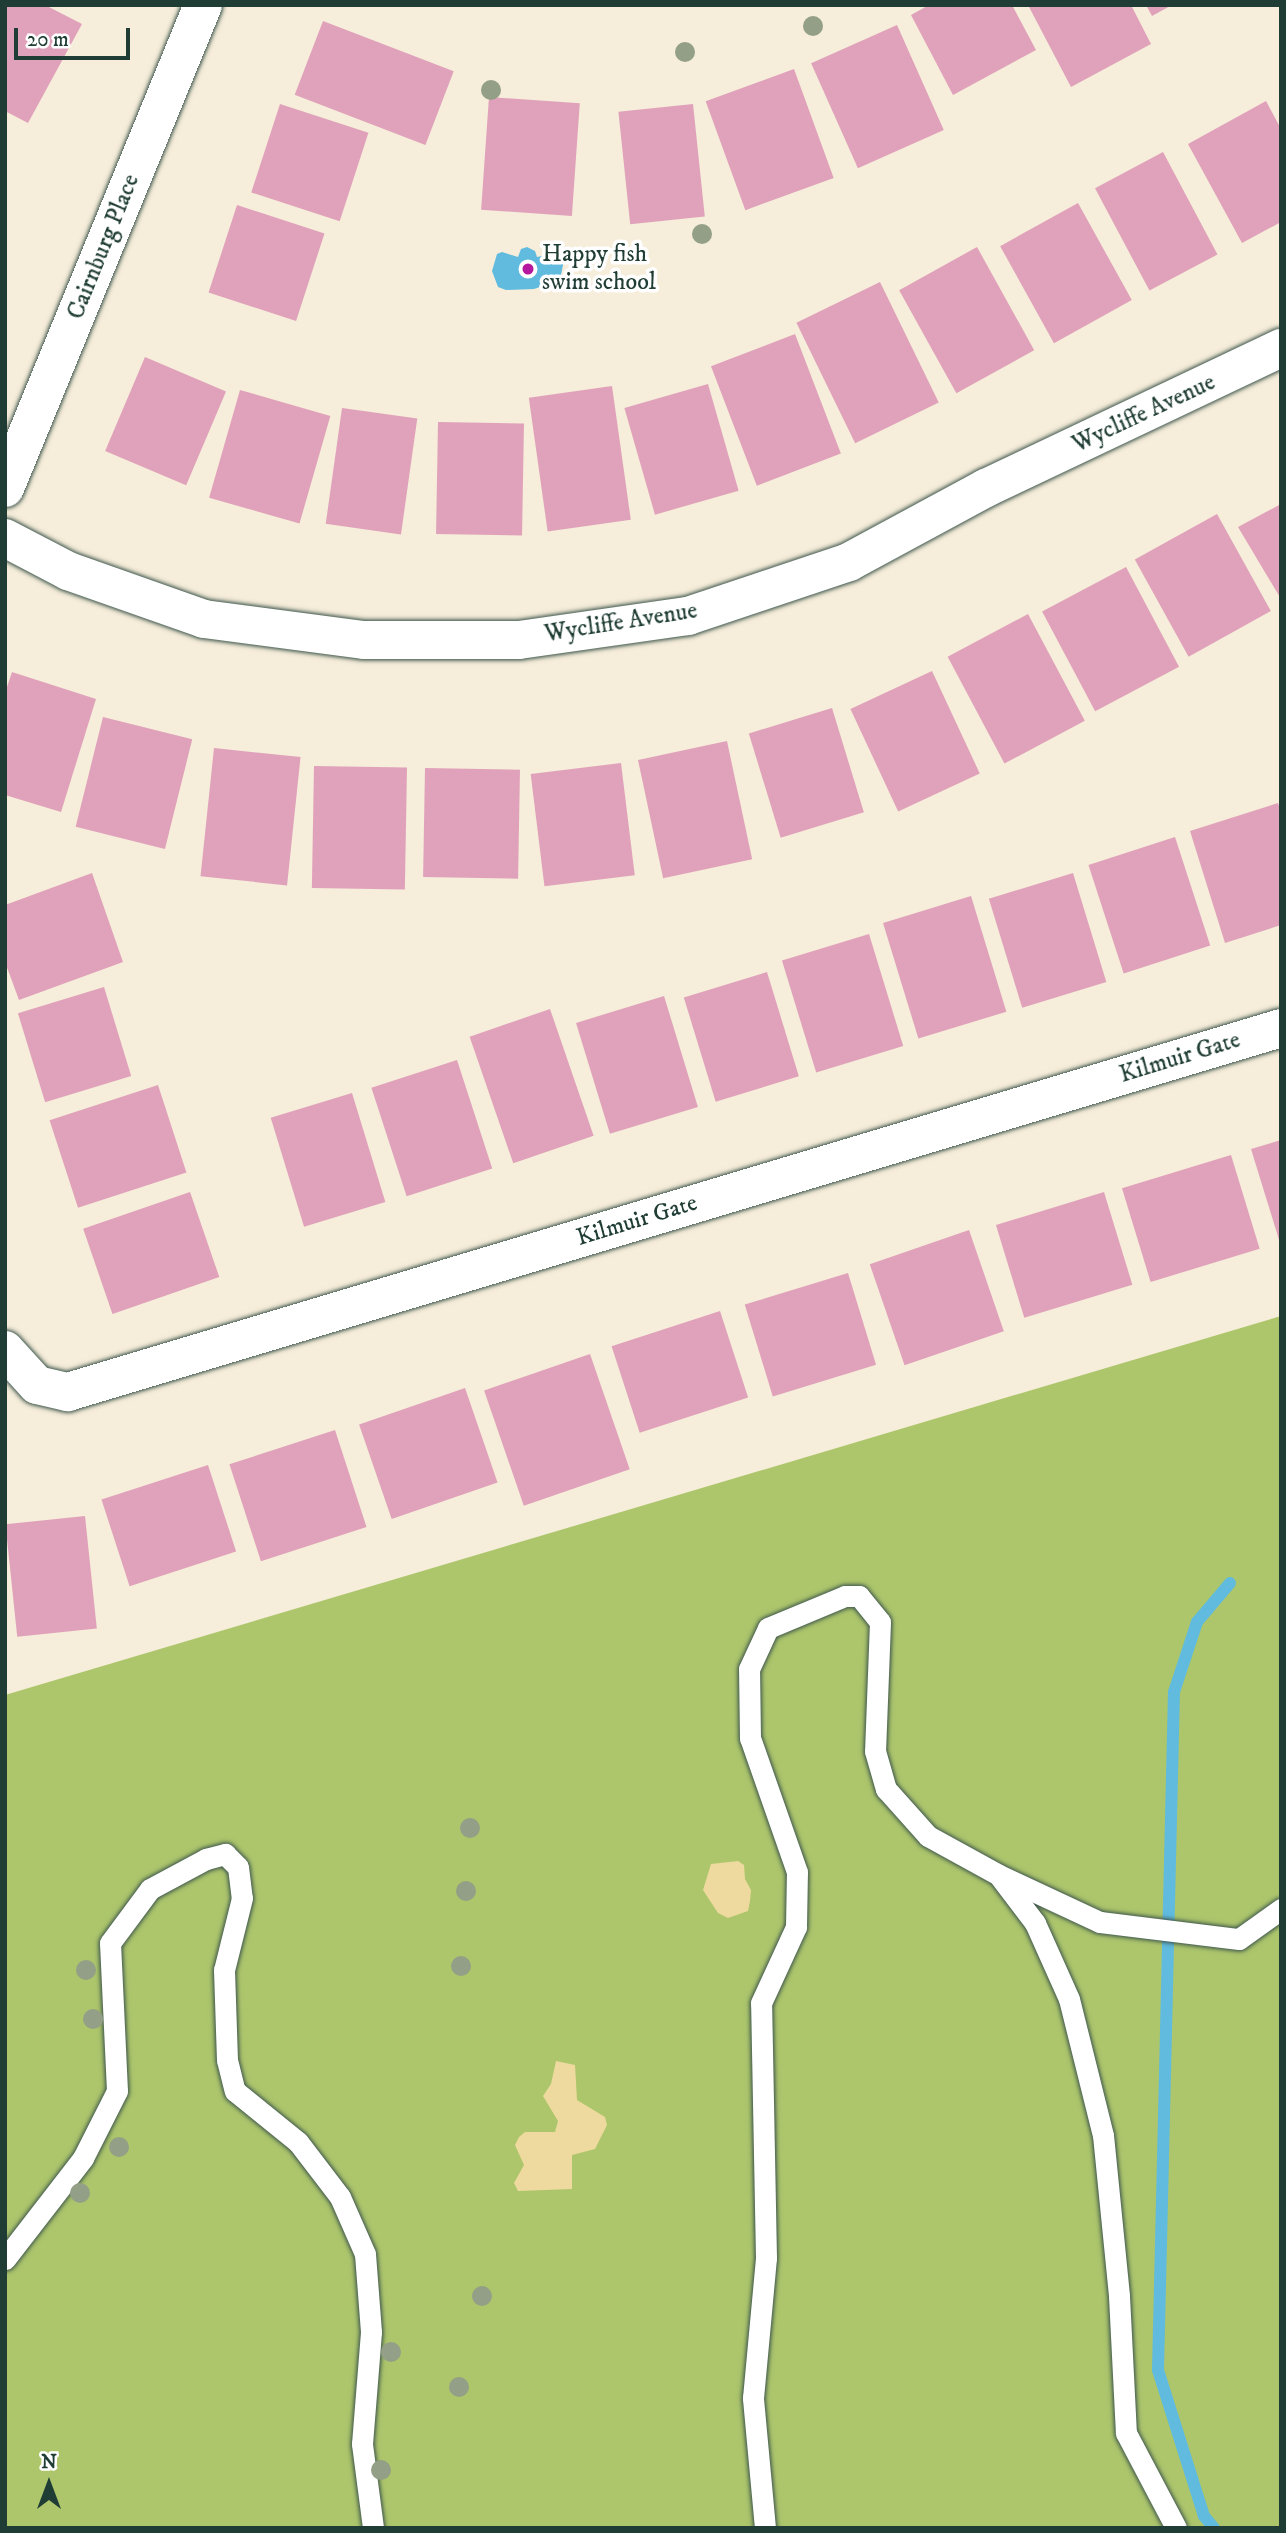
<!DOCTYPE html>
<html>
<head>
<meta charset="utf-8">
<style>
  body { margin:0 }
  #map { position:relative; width:1286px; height:2533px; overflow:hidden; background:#f6edda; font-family:"IM FELL DW Pica",serif }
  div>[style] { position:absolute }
  .green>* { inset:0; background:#adc66c }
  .sand>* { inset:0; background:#eeda9e }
  .water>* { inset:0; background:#60bbde }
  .stream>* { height:12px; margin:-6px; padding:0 6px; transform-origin:6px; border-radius:6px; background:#60bbde }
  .building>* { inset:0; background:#e0a2ba; transform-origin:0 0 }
  .roads { filter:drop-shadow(0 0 2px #3f574d) drop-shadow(0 0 2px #3f574d) }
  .service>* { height:21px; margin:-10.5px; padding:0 10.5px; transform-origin:10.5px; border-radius:10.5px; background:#fff }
  .minor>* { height:38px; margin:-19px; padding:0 19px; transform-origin:19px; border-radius:19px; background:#fff }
  .trees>* { width:20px; height:20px; margin:-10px; border-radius:50%; background:#939f86 }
  .dots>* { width:19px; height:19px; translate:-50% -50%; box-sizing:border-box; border:4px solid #fff; border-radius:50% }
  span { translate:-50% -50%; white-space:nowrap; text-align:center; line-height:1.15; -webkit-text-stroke:7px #fff; paint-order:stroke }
  .street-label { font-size:24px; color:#1f3d34 }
  .poi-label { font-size:24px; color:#1f3d34 }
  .left { translate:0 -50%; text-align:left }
  .frame { position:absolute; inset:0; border:7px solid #1f3d34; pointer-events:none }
  .north { position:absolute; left:14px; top:2449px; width:70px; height:70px; -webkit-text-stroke:5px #fff; paint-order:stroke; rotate:0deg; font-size:19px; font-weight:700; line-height:28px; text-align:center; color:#1f3d34 }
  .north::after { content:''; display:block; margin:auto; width:24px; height:32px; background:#1f3d34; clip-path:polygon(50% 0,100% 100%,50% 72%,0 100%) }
  .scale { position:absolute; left:14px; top:28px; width:116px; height:32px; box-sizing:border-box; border:4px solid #1f3d34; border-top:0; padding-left:9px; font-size:21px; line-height:24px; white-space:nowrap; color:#1f3d34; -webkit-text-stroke:5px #fff; paint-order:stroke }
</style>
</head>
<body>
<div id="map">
  <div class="green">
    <i style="clip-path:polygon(1281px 1316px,1281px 2528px,5px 2528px,5px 1695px)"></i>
  </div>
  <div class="sand">
    <i style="clip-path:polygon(738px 1861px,744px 1865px,745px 1879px,751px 1890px,750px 1901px,748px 1911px,728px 1918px,718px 1913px,703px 1890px,711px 1864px)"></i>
    <i style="clip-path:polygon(556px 2061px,575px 2065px,577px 2100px,605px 2117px,607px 2125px,595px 2149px,572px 2155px,572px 2189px,518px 2191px,514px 2183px,524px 2165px,515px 2145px,519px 2137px,525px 2132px,555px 2132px,558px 2121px,543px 2096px,551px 2084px)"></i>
  </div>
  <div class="water">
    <i style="clip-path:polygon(527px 247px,535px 251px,537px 257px,553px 254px,559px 257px,563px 265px,560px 280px,534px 289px,506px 290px,498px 287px,492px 271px,497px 254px,502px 252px,518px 257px,521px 249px)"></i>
  </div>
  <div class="stream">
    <i style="left:1214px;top:2528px;width:16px;rotate:-130deg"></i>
    <i style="left:1204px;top:2516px;width:153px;rotate:-107.5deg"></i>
    <i style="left:1158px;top:2370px;width:678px;rotate:-88.65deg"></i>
    <i style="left:1174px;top:1692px;width:74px;rotate:-71.8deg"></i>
    <i style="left:1197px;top:1622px;width:51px;rotate:-49.8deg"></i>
  </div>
  <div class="building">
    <i style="clip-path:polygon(5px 5px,45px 5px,82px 24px,28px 123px,5px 111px)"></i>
    <i style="clip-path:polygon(929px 5px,1012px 5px,1036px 50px,953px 95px,911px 15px)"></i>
    <i style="clip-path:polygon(1028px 5px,1131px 5px,1151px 44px,1071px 87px)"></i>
    <i style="clip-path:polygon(1146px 5px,1172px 5px,1152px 16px)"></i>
    <i style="left:323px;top:21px;width:140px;height:79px;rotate:21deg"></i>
    <i style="left:897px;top:25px;width:115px;height:94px;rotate:66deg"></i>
    <i style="left:794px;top:69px;width:116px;height:94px;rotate:70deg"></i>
    <i style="left:489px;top:97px;width:91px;height:113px;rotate:4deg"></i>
    <i style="clip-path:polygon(1266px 101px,1281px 129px,1281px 222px,1242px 243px,1188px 144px)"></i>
    <i style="left:280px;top:104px;width:93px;height:93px;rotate:18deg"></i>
    <i style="left:693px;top:104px;width:113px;height:75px;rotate:84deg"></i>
    <i style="left:1163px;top:152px;width:116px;height:77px;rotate:62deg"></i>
    <i style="left:1078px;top:203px;width:111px;height:89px;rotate:61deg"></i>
    <i style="left:237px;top:205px;width:92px;height:92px;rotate:18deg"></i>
    <i style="left:977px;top:247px;width:118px;height:89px;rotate:61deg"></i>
    <i style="left:880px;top:282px;width:134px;height:93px;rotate:64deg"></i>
    <i style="left:795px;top:334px;width:128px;height:90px;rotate:69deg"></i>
    <i style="left:145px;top:357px;width:88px;height:102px;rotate:23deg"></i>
    <i style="left:708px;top:384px;width:111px;height:87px;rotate:74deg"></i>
    <i style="left:612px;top:386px;width:135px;height:84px;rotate:82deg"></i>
    <i style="left:240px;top:390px;width:94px;height:112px;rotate:16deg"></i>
    <i style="left:342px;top:408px;width:76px;height:117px;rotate:8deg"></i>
    <i style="left:438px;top:422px;width:86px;height:112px;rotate:1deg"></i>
    <i style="clip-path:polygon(1281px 504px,1281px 599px,1238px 527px)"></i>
    <i style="left:1217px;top:514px;width:111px;height:94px;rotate:61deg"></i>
    <i style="left:1126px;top:567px;width:113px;height:95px;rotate:62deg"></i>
    <i style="left:1028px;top:614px;width:121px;height:91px;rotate:62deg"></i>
    <i style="left:932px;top:671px;width:113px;height:90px;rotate:65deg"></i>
    <i style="clip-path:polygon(12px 672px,96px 699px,61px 812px,5px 795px,5px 693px)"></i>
    <i style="left:832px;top:708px;width:109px;height:87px;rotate:73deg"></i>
    <i style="left:103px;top:717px;width:92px;height:113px;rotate:14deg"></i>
    <i style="left:727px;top:741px;width:121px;height:91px;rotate:78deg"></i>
    <i style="left:214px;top:748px;width:87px;height:129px;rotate:6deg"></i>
    <i style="left:621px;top:763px;width:113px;height:91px;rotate:83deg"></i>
    <i style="left:314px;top:766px;width:93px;height:122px;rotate:1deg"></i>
    <i style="left:425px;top:768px;width:95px;height:109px;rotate:1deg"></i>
    <i style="clip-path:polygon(1278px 803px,1281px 813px,1281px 925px,1225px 943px,1190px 831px)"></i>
    <i style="left:1175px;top:837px;width:114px;height:91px;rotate:72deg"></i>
    <i style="clip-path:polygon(92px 873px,123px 962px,19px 1000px,5px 962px,5px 905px)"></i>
    <i style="left:1073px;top:873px;width:114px;height:88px;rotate:73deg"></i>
    <i style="left:971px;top:896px;width:121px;height:92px;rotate:73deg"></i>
    <i style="left:869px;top:934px;width:117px;height:91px;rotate:73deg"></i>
    <i style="left:767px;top:972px;width:109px;height:87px;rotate:73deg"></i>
    <i style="left:104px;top:987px;width:93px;height:90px;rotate:73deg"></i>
    <i style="left:664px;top:996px;width:116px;height:92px;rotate:73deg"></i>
    <i style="left:550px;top:1009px;width:134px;height:85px;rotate:71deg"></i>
    <i style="left:457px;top:1060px;width:114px;height:90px;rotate:72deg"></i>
    <i style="left:158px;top:1085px;width:92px;height:114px;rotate:72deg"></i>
    <i style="left:352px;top:1093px;width:114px;height:85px;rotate:73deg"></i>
    <i style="clip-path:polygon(1281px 1140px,1281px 1243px,1280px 1243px,1251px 1149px)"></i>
    <i style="left:1231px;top:1155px;width:98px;height:114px;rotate:73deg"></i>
    <i style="left:190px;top:1192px;width:90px;height:113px;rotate:71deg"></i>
    <i style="left:1104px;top:1192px;width:97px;height:113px;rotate:73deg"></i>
    <i style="left:969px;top:1230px;width:107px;height:105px;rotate:71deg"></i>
    <i style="left:848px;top:1273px;width:96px;height:108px;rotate:73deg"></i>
    <i style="left:720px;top:1311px;width:91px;height:114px;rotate:72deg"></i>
    <i style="left:590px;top:1354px;width:122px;height:112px;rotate:71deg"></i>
    <i style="left:465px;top:1388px;width:100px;height:112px;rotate:71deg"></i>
    <i style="left:335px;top:1430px;width:102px;height:111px;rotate:72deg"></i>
    <i style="left:208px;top:1465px;width:91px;height:112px;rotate:72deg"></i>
    <i style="left:85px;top:1516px;width:113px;height:80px;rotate:84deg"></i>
  </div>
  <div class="roads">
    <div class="service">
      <i style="left:1000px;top:1877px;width:58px;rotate:52.7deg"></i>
      <i style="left:1035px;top:1923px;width:83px;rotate:65.9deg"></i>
      <i style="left:1069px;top:1999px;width:140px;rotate:76deg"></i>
      <i style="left:1103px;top:2135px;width:162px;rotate:84.3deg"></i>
      <i style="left:1119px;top:2296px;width:137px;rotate:87.1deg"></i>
      <i style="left:1126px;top:2433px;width:107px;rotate:62.2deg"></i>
      <i style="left:5px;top:2259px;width:128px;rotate:-52.3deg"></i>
      <i style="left:83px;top:2158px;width:75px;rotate:-63.1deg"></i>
      <i style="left:117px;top:2091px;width:148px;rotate:-92.7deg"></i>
      <i style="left:110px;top:1943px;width:67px;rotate:-53.5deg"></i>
      <i style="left:150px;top:1889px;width:64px;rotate:-28.2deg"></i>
      <i style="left:206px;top:1859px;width:20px;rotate:-15deg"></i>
      <i style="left:225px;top:1854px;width:18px;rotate:45deg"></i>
      <i style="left:238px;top:1867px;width:31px;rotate:83deg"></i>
      <i style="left:242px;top:1898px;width:74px;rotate:104deg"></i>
      <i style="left:224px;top:1970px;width:90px;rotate:88.1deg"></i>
      <i style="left:227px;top:2060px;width:32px;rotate:76deg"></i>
      <i style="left:235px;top:2091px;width:81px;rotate:39deg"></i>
      <i style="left:298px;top:2142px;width:69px;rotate:52.6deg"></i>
      <i style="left:340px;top:2197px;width:62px;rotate:66.3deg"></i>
      <i style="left:365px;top:2254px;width:78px;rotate:85.6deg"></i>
      <i style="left:371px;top:2332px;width:112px;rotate:94.6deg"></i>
      <i style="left:362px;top:2444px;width:85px;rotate:82.5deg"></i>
      <i style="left:765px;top:2528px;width:131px;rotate:-95.3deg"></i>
      <i style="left:753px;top:2398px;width:141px;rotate:-84.7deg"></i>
      <i style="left:766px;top:2258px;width:255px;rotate:-91.1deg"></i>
      <i style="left:761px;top:2003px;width:84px;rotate:-65.3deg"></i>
      <i style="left:796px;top:1927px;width:55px;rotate:-89deg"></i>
      <i style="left:797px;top:1872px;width:142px;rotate:-109.3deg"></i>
      <i style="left:750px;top:1738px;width:69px;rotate:-90.8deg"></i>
      <i style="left:749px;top:1669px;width:45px;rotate:-65.1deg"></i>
      <i style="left:768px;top:1628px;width:83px;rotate:-22.6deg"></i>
      <i style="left:845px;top:1596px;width:14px"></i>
      <i style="left:859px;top:1596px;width:33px;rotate:51deg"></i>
      <i style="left:880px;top:1622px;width:129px;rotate:92.2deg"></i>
      <i style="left:875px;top:1751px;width:40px;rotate:74deg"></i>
      <i style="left:886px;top:1789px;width:63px;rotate:48.2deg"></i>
      <i style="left:928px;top:1836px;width:81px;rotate:28.8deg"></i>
      <i style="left:999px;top:1875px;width:111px;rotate:25deg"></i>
      <i style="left:1100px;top:1922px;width:140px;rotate:7deg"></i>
      <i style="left:1239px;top:1939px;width:52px;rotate:-35.5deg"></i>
    </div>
    <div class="minor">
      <i style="left:5px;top:488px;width:522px;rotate:-67.71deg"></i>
      <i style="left:5px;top:538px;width:71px;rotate:27.6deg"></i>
      <i style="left:68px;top:571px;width:144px;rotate:19.4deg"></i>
      <i style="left:204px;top:619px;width:161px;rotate:7.5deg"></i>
      <i style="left:364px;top:640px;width:155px"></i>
      <i style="left:519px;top:640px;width:171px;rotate:-8.1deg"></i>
      <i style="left:688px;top:616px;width:170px;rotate:-18.5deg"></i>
      <i style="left:849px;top:562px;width:156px;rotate:-28.4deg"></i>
      <i style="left:986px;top:488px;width:327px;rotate:-25.4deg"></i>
      <i style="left:5px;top:1350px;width:47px;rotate:47.6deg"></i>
      <i style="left:37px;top:1385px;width:32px;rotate:13deg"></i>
      <i style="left:68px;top:1392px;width:1266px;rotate:-16.7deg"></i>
    </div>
  </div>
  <div class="trees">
    <i style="left:813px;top:26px"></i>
    <i style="left:685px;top:52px"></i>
    <i style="left:491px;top:90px"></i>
    <i style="left:702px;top:234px"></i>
    <i style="left:470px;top:1828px"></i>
    <i style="left:466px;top:1891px"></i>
    <i style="left:461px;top:1966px"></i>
    <i style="left:86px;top:1970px"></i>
    <i style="left:93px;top:2019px"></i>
    <i style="left:119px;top:2147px"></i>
    <i style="left:80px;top:2193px"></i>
    <i style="left:482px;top:2296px"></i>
    <i style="left:391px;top:2352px"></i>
    <i style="left:459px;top:2387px"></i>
    <i style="left:381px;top:2470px"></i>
  </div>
  <div class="dots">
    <i style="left:528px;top:269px;background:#b5179e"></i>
  </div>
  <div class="street-label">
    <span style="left:104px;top:247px;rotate:-68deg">Cairnburg Place</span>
    <span style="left:1144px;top:414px;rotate:-25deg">Wycliffe Avenue</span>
    <span style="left:621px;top:623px;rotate:-9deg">Wycliffe Avenue</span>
    <span style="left:1180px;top:1058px;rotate:-17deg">Kilmuir Gate</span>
    <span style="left:637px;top:1221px;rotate:-17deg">Kilmuir Gate</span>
  </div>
  <div class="poi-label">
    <span class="left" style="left:542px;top:269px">Happy fish<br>swim school</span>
  </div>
  <div class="frame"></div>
  <div class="north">N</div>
  <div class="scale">20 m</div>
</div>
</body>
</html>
